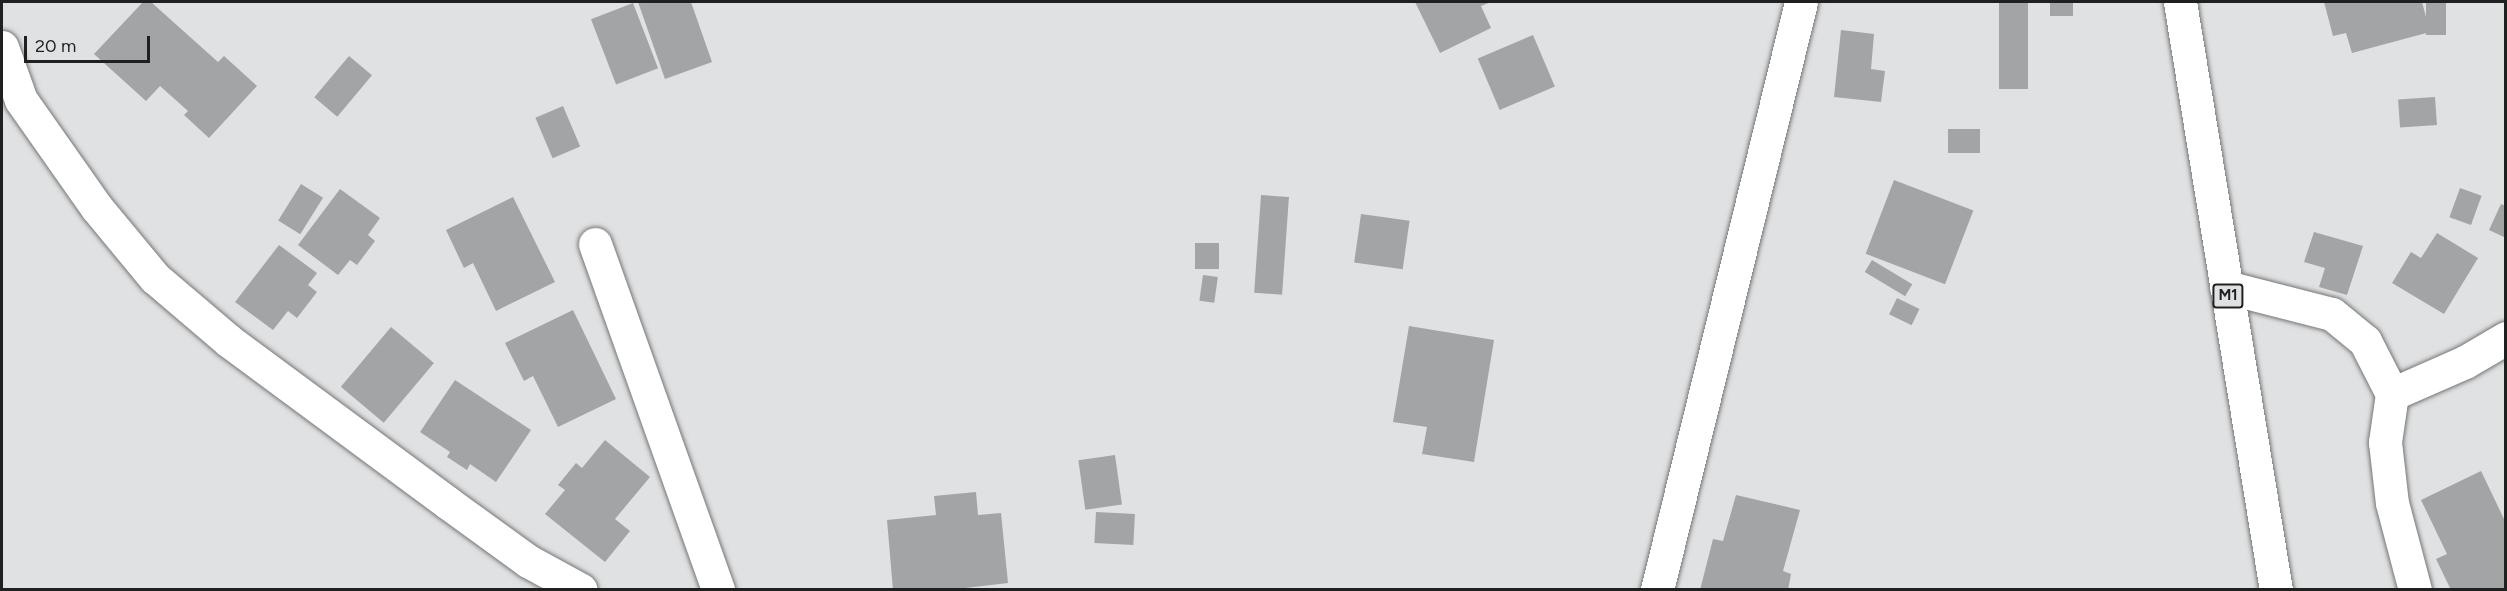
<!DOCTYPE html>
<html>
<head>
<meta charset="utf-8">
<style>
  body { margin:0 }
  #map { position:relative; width:2507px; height:591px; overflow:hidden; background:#e0e1e2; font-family:Figtree,sans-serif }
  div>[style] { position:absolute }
  .building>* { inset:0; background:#a3a4a5; transform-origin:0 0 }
  .roads { filter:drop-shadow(0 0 2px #767677) drop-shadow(0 0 2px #767677) }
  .minor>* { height:33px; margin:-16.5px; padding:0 16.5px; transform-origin:16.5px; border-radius:16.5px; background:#fff }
  .trunk>* { height:33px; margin:-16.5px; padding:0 16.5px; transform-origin:16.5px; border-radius:16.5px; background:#fff }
  span { translate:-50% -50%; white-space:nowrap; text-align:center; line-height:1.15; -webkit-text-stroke:4.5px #e0e1e2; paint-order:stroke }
  .shield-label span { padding:2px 4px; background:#e0e1e2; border:2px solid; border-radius:4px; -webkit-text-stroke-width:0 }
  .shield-label { font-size:15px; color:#1f2020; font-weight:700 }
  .frame { position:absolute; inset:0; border:3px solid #1f2020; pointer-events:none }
  .scale { position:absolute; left:24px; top:36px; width:126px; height:27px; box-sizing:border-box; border:3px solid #1f2020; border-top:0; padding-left:8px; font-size:18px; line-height:21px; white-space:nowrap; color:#1f2020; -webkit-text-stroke:4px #e0e1e2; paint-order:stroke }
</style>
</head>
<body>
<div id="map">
  <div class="building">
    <i style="clip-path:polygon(143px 2px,151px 2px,218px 62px,224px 56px,257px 86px,209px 138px,184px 115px,188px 111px,160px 86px,146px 101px,94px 54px)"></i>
    <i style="clip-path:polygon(638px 2px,691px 2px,712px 62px,665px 79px)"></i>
    <i style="clip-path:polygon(1415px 2px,1491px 2px,1481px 6px,1491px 28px,1440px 53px)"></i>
    <i style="left:1999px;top:2px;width:29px;height:87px"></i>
    <i style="left:2050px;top:2px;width:23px;height:14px"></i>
    <i style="clip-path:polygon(2324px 2px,2422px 2px,2430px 32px,2352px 53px,2346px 33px,2333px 36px)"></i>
    <i style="left:2426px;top:2px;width:20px;height:33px"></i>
    <i style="left:633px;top:3px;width:70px;height:45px;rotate:69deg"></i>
    <i style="clip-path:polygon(1841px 30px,1874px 34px,1871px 69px,1885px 71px,1881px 102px,1834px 97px)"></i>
    <i style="left:1533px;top:35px;width:56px;height:60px;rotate:67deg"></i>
    <i style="left:349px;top:56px;width:30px;height:54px;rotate:40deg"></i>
    <i style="left:2435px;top:97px;width:28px;height:37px;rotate:86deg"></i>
    <i style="left:563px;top:106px;width:44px;height:30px;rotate:67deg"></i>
    <i style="left:1948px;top:129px;width:32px;height:24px"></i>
    <i style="left:1894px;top:180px;width:85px;height:79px;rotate:21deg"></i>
    <i style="left:301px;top:184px;width:26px;height:43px;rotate:32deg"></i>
    <i style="left:2460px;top:188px;width:23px;height:31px;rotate:20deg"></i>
    <i style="clip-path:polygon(340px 189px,380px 218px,368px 235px,375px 241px,357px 265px,350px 260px,338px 275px,298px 245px)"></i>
    <i style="left:1261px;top:195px;width:28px;height:98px;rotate:4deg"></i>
    <i style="clip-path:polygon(513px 197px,555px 282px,496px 311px,473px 263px,464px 268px,446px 230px)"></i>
    <i style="clip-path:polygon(2501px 204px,2506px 206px,2506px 238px,2489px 230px)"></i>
    <i style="left:1361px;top:214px;width:49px;height:49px;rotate:8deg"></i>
    <i style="clip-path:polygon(2314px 232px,2363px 246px,2347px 295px,2319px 287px,2325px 268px,2304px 262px)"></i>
    <i style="clip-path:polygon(2437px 233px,2478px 258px,2444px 314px,2392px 283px,2411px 252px,2421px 258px)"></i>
    <i style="left:1219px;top:243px;width:26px;height:24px;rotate:90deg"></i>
    <i style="clip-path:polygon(279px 245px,317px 273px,308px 285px,317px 292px,297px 318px,288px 311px,273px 330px,235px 302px)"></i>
    <i style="left:1872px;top:260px;width:47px;height:14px;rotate:31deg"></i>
    <i style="left:1203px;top:275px;width:15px;height:26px;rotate:8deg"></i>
    <i style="left:1897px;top:298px;width:25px;height:18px;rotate:26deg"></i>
    <i style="clip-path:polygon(573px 310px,616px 399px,558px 427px,533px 376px,524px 381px,505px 343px)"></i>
    <i style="clip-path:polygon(1409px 326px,1494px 340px,1474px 462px,1422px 454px,1427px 427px,1393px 422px)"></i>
    <i style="left:391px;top:327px;width:56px;height:78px;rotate:40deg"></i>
    <i style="clip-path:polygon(455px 380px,531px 430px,496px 482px,470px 464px,467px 470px,447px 457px,450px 452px,420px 432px)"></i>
    <i style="clip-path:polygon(605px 440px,650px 477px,615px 519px,630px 531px,605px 562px,545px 514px,565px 490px,558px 485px,576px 463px,582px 468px)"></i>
    <i style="left:1115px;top:455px;width:50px;height:37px;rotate:82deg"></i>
    <i style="clip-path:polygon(2481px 471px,2506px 523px,2506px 590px,2451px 590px,2436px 559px,2447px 554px,2421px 500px)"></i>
    <i style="clip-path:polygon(976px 492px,978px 515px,1001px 513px,1008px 583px,948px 590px,893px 590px,887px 520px,936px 515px,934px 496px)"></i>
    <i style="clip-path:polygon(1736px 495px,1800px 510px,1783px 571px,1791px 574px,1788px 590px,1700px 590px,1713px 539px,1723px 541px)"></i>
    <i style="left:1096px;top:512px;width:39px;height:31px;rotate:3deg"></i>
  </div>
  <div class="roads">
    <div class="minor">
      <i style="left:2px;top:47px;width:56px;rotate:70.3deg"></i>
      <i style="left:21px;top:100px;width:132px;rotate:54.9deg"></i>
      <i style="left:97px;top:208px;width:91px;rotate:50.4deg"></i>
      <i style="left:155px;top:278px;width:97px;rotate:40.4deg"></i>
      <i style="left:229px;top:341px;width:272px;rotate:36.5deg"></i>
      <i style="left:448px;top:503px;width:99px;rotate:35.9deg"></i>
      <i style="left:528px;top:561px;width:60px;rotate:28.7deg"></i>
      <i style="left:595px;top:244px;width:367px;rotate:70.4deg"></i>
      <i style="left:2226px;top:287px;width:109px;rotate:14.3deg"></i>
      <i style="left:2332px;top:314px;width:43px;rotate:39.3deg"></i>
      <i style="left:2365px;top:341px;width:59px;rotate:63deg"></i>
      <i style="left:2392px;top:394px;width:80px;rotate:-23.7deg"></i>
      <i style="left:2465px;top:362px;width:48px;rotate:-30.3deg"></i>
      <i style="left:2392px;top:394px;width:49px;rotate:98.3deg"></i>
      <i style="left:2385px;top:442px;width:61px;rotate:83.5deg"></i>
      <i style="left:2392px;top:503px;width:90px;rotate:75.2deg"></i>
      <i style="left:1657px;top:590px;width:605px;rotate:-76.24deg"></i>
    </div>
    <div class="trunk">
      <i style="left:2180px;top:2px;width:596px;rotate:80.73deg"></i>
    </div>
  </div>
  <div class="shield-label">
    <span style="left:2228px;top:296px">M1</span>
  </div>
  <div class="frame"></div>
  <div class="scale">20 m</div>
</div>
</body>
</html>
